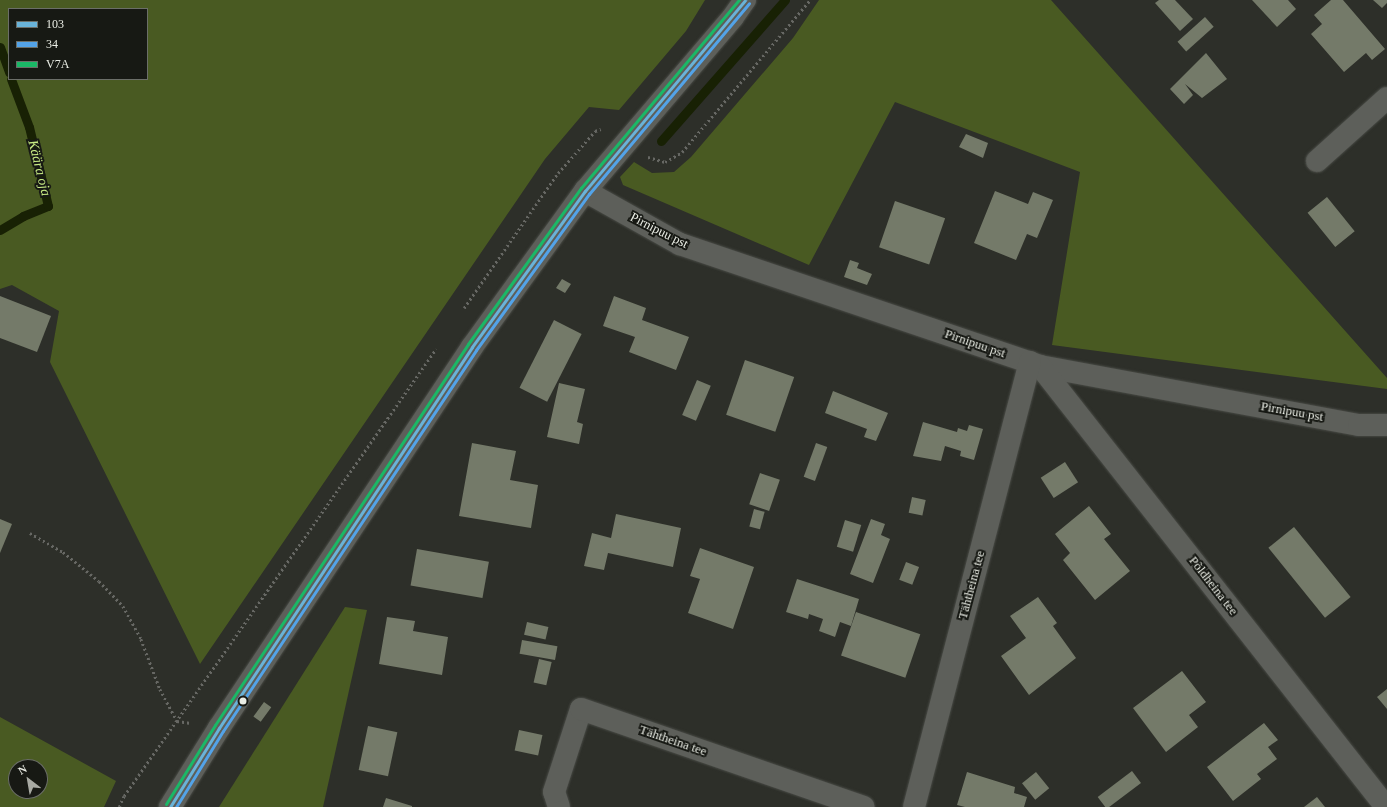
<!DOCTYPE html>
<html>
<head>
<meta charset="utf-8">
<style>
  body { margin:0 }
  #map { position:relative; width:1387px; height:807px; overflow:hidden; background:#2d2f29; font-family:"Times New Roman",serif }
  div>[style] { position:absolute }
  .green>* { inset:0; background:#495a22 }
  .stream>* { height:9px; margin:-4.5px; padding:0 4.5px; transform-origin:4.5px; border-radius:4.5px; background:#182104 }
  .building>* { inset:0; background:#747a69; transform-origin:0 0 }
  .path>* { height:2.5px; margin-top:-1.25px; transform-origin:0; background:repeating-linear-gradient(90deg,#676864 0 2px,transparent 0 5px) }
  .roads { filter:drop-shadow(0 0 1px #484a45) drop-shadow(0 0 1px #484a45) }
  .minor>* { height:22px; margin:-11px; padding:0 11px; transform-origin:11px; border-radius:11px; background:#5d5f5a }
  .secondary>* { height:22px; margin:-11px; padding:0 11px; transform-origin:11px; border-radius:11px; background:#5d5f5a }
  .bus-1>* { height:3px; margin:-1.5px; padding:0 1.5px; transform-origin:1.5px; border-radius:1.5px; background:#69b3d9 }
  .bus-2>* { height:3px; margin:-1.5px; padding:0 1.5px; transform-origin:1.5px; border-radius:1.5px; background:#53a3e8 }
  .bus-3>* { height:3px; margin:-1.5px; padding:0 1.5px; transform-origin:1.5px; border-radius:1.5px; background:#1ab867 }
  .dots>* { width:11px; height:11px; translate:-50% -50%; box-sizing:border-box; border:2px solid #171914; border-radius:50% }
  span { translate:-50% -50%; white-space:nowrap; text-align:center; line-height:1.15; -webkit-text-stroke:4px #171914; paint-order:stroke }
  .street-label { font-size:13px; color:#eaede5 }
  .water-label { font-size:14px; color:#c7ea84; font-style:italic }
  .legend { position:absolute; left:8px; top:8px; width:140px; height:72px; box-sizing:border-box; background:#171914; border:1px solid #6b6e68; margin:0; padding:5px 7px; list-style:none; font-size:12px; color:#eaede5 }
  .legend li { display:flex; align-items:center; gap:8px; height:20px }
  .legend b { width:20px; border:1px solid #6b6e68 }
  .north { position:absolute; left:8px; top:759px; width:40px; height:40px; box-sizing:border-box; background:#171914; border:1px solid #6b6e68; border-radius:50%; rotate:329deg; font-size:11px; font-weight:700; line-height:16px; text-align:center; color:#eaede5 }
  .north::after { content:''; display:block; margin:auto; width:14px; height:18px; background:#a8aaa3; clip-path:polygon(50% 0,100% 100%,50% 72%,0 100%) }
</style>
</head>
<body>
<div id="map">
  <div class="green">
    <i style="clip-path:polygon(evenodd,0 0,705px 0,686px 31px,619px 110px,589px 107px,545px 159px,200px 664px,50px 362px,59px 311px,12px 285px,0 289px,0 0,9px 9px,147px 9px,147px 79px,9px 79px,9px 9px)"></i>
    <i style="clip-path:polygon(819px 0,1051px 0,1387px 378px,1387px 389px,1052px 345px,1080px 172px,895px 102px,809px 265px,623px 185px,620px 177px,634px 162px,652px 173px,674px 172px,691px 157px,793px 38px)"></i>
    <i style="clip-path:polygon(345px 607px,367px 610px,323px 807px,219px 807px)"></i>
    <i style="clip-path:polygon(evenodd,0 717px,116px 781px,104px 807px,0 807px,0 717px,16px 767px,40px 767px,40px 791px,16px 791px,16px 767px)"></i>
  </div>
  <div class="stream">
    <i style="left:0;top:47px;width:27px;rotate:70deg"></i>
    <i style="left:661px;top:141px;width:188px;rotate:-48.7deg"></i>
    <i style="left:0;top:230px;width:27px;rotate:-31deg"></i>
    <i style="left:23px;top:216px;width:27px;rotate:-22deg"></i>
    <i style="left:48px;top:206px;width:81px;rotate:-103.5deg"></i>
    <i style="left:29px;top:127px;width:51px;rotate:-110.6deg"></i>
  </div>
  <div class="building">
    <i style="clip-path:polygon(1159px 0,1175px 0,1193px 19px,1180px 31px,1155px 3px)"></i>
    <i style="clip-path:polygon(1252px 0,1288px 0,1296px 9px,1277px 27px)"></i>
    <i style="clip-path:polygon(1331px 0,1343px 0,1385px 49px,1372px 60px,1366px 53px,1344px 72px,1311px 34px,1322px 24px,1314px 15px)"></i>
    <i style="clip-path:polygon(1373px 0,1387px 0,1387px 3px,1382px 8px)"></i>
    <i style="left:1205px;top:17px;width:13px;height:37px;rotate:48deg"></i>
    <i style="clip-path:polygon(1206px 53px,1227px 79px,1202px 98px,1185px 84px,1193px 95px,1184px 104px,1170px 89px)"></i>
    <i style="clip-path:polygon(966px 134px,988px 143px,983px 158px,959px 147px)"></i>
    <i style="clip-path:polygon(995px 191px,1028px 204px,1033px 192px,1053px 200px,1037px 238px,1027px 234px,1016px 260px,974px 243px)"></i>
    <i style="left:1327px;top:197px;width:44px;height:25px;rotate:51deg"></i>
    <i style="left:895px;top:201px;width:53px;height:49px;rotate:19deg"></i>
    <i style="clip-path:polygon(850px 260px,859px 263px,857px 268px,872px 274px,867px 285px,844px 277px)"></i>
    <i style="clip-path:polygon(562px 279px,571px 284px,565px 293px,556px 288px)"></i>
    <i style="clip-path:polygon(0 296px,51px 316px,37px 352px,0 338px)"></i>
    <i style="clip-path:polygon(614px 296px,646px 308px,642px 320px,689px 337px,676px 370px,629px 352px,635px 337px,603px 326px)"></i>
    <i style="left:554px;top:320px;width:31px;height:76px;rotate:27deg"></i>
    <i style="left:745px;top:360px;width:52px;height:58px;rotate:19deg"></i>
    <i style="left:697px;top:380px;width:15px;height:38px;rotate:23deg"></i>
    <i style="clip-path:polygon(559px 383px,585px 389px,577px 422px,583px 424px,579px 444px,547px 437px)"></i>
    <i style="clip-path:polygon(833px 391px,888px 413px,876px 441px,864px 437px,867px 429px,825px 413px)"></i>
    <i style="clip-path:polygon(923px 422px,957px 432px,958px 428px,967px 431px,969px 425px,983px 429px,974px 460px,960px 456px,961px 451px,945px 446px,941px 461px,913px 456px)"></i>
    <i style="clip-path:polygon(472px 443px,516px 451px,510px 480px,538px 485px,531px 528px,459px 516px)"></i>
    <i style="left:816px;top:443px;width:12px;height:36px;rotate:20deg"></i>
    <i style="left:1065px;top:462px;width:24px;height:29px;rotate:57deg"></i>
    <i style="left:760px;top:473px;width:21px;height:33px;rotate:19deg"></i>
    <i style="left:912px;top:497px;width:14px;height:16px;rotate:12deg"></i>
    <i style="clip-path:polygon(1089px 506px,1111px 534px,1104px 539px,1130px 571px,1095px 600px,1063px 560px,1070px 553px,1055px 534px)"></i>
    <i style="left:754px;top:509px;width:11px;height:18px;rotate:15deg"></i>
    <i style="clip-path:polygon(616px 514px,681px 528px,673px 567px,608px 553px,604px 570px,584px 566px,592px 533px,611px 538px)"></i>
    <i style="clip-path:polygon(0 519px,12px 524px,0 553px)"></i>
    <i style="clip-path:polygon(871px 519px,885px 524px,881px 535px,890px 539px,873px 583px,850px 574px)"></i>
    <i style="left:845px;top:520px;width:17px;height:28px;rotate:17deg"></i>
    <i style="left:1294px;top:527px;width:90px;height:33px;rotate:51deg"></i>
    <i style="clip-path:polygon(700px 548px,754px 567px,733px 629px,688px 613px,700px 579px,690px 576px)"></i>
    <i style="left:417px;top:549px;width:73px;height:37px;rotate:10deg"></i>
    <i style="left:906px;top:562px;width:14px;height:19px;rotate:21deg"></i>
    <i style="clip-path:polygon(797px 579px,859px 599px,851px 626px,840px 622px,835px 637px,819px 631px,823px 619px,809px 614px,808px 619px,786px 612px)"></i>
    <i style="clip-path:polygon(1038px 597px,1057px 623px,1053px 626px,1076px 658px,1029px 695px,1001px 656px,1026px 638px,1010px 616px)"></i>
    <i style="left:856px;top:612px;width:68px;height:46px;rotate:19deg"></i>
    <i style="clip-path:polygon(387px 617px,415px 621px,413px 631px,448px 637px,442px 675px,379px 664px)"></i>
    <i style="left:527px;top:622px;width:22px;height:13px;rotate:13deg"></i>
    <i style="left:522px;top:640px;width:36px;height:14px;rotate:10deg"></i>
    <i style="left:539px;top:659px;width:13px;height:24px;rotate:13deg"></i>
    <i style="clip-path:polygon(1182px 671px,1206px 702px,1189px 715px,1198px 727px,1166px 752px,1133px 708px)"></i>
    <i style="clip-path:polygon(1387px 689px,1387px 709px,1377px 697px)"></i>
    <i style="left:264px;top:702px;width:9px;height:18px;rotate:36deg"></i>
    <i style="clip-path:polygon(1264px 723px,1278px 740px,1268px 747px,1277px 759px,1257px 774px,1261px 779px,1233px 801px,1207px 767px)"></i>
    <i style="left:368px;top:726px;width:30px;height:45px;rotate:12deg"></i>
    <i style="left:519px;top:730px;width:24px;height:21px;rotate:12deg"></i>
    <i style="left:1132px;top:771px;width:15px;height:43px;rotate:53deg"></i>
    <i style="clip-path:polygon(967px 772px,1015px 787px,1014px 793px,1027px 797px,1024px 807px,965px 807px,957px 805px)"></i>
    <i style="left:1036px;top:772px;width:21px;height:18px;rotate:51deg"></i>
    <i style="clip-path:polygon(1317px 797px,1325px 807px,1304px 807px)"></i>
    <i style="clip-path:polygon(386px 798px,412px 806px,412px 807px,383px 807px)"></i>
  </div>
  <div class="path">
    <i style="left:648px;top:157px;width:18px;rotate:16deg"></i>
    <i style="left:665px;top:162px;width:20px;rotate:-30deg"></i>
    <i style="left:682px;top:152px;width:199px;rotate:-49.9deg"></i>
    <i style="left:464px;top:308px;width:165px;rotate:-55.2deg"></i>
    <i style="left:558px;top:173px;width:56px;rotate:-48.6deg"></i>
    <i style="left:595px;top:131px;width:6px;rotate:-18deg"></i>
    <i style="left:30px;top:533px;width:38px;rotate:30deg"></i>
    <i style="left:63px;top:552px;width:46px;rotate:38.9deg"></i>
    <i style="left:99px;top:581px;width:35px;rotate:46deg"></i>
    <i style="left:123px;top:606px;width:38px;rotate:61deg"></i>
    <i style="left:141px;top:639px;width:53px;rotate:69.2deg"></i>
    <i style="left:160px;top:689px;width:36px;rotate:62deg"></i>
    <i style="left:177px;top:721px;width:14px;rotate:8deg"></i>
    <i style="left:119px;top:807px;width:12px;rotate:-66deg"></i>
    <i style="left:124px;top:796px;width:545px;rotate:-55.09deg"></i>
  </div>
  <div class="roads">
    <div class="minor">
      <i style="left:1317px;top:161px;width:94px;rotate:-42deg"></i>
      <i style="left:585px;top:191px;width:109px;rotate:29.2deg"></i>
      <i style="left:680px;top:244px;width:380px;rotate:18.7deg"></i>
      <i style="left:1040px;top:366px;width:324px;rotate:10.5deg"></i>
      <i style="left:1359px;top:425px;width:28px"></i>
      <i style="left:1040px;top:366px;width:561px;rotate:51.88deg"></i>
      <i style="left:559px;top:807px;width:16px;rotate:-108deg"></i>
      <i style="left:554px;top:792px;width:87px;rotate:-72deg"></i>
      <i style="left:581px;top:709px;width:299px;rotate:19.1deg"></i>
      <i style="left:914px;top:807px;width:460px;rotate:-75.4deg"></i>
    </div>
    <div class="secondary">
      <i style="left:170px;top:807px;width:93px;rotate:-58.2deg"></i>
      <i style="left:219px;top:728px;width:457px;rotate:-56.4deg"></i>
      <i style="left:472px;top:347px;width:193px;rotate:-54.1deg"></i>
      <i style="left:585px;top:191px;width:228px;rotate:-49.6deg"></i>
      <i style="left:733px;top:17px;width:21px;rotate:-55deg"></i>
    </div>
  </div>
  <div class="bus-1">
    <i style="left:170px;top:807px;width:93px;rotate:-58.2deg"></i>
    <i style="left:219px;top:728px;width:457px;rotate:-56.4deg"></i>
    <i style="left:472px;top:347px;width:193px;rotate:-54.1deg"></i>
    <i style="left:585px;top:191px;width:249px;rotate:-50deg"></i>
  </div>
  <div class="bus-2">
    <i style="left:176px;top:807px;width:89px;rotate:-58.3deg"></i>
    <i style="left:223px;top:731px;width:457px;rotate:-56.4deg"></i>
    <i style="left:476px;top:350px;width:193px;rotate:-54.1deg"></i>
    <i style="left:589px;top:194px;width:249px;rotate:-50deg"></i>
  </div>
  <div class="bus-3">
    <i style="left:166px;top:804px;width:93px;rotate:-58.2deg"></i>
    <i style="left:215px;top:725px;width:457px;rotate:-56.4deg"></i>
    <i style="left:468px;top:344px;width:193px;rotate:-54.1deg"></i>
    <i style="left:581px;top:188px;width:246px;rotate:-50deg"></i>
  </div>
  <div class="dots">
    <i style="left:243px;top:701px;background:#eaede5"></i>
  </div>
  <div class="street-label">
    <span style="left:659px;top:231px;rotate:27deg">Pirnipuu pst</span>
    <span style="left:975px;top:344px;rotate:19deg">Pirnipuu pst</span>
    <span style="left:1292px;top:412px;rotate:10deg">Pirnipuu pst</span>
    <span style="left:972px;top:585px;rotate:-75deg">Tähtheina tee</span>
    <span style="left:1213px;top:586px;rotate:52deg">Põldheina tee</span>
    <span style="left:673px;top:741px;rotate:19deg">Tähtheina tee</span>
  </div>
  <div class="water-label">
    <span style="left:39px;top:168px;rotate:76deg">Käära oja</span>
  </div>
  <ul class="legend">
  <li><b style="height:5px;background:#69b3d9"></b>103</li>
  <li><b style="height:5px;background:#53a3e8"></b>34</li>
  <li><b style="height:5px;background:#1ab867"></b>V7A</li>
  </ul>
  <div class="north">N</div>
</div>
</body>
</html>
